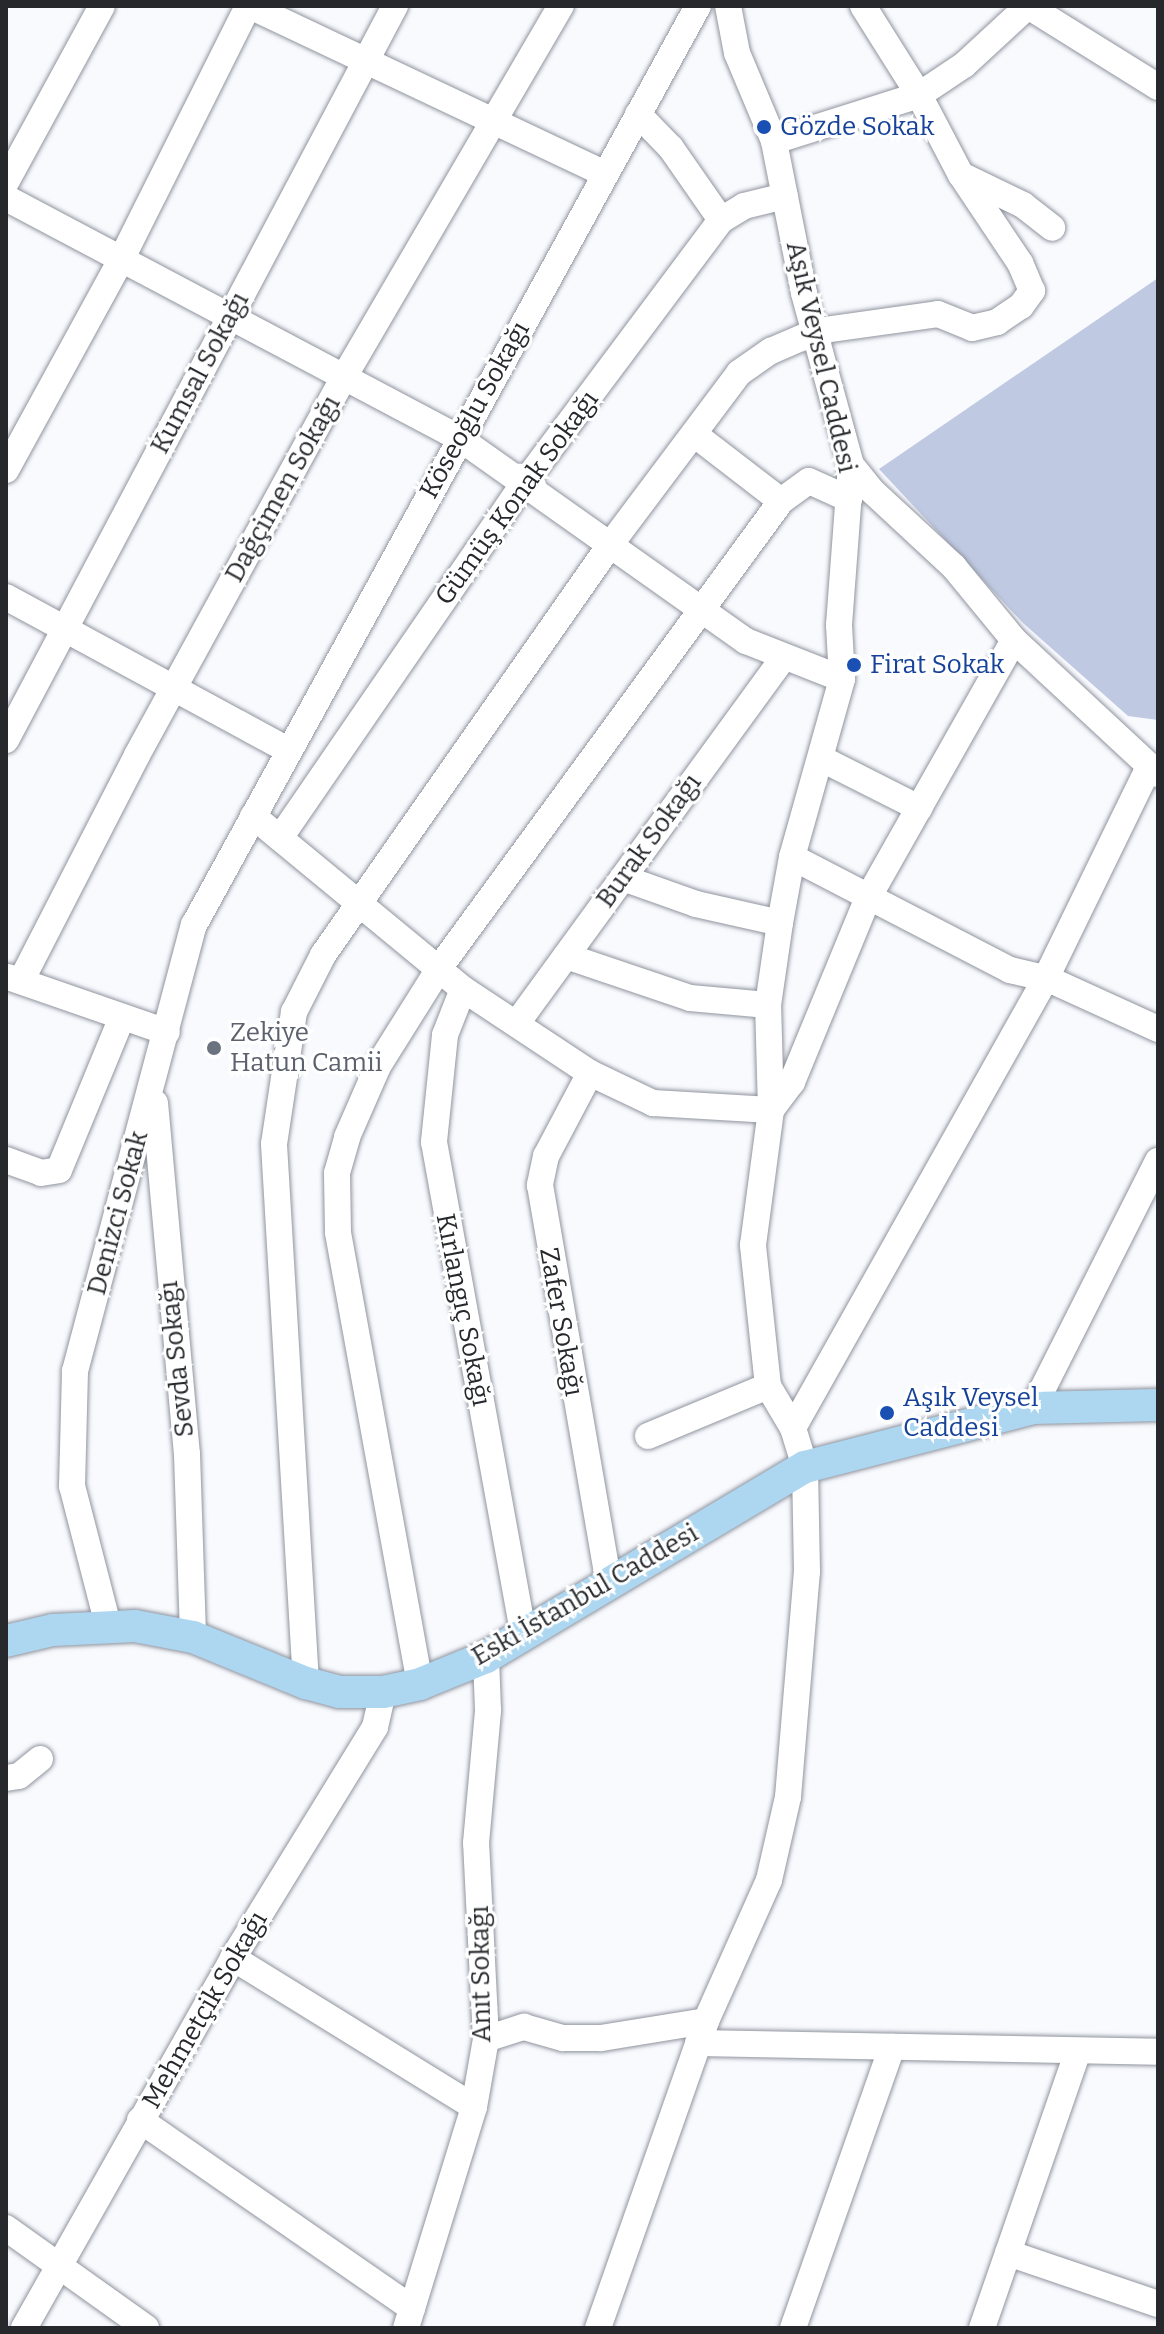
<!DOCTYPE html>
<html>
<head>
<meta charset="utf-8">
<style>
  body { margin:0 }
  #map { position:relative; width:1164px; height:2334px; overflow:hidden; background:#f8fafe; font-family:Bitter,serif }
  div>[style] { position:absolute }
  .green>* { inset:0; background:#bfc9e2 }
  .roads { filter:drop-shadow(0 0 2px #90949e) drop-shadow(0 0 2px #90949e) }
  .minor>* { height:26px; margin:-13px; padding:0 13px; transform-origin:13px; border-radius:13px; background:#fff }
  .major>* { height:32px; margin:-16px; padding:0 16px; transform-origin:16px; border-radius:16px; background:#add7f1 }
  .dots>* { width:22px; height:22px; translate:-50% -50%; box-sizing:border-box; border:4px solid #fff; border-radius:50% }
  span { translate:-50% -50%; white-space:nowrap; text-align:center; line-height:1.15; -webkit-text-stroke:6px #fff; paint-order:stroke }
  .transit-label { font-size:26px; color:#164399 }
  .left { translate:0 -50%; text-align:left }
  .street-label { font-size:26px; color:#26282c }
  .worship-label { font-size:26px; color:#5b616d }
  .frame { position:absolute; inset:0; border:8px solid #26282c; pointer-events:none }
</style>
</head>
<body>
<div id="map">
  <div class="green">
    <i style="clip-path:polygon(1158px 278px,1158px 720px,1128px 716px,1023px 623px,879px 469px)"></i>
  </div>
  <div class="roads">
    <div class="minor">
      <i style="left:250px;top:6px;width:393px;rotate:25.3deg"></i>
      <i style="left:863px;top:6px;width:105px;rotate:57.8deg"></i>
      <i style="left:919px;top:95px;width:90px;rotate:62.3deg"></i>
      <i style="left:961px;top:175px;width:69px;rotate:25.8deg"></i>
      <i style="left:1023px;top:205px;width:37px;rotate:38deg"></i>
      <i style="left:1028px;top:6px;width:153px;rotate:31.9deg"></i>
      <i style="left:638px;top:114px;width:47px;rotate:45.9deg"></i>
      <i style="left:671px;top:148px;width:88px;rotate:55.2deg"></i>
      <i style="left:774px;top:141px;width:152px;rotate:-17.6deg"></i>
      <i style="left:919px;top:95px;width:54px;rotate:-33.7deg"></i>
      <i style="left:964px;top:65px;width:87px;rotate:-42.7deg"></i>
      <i style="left:6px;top:182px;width:200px;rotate:-61.4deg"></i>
      <i style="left:6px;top:198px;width:513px;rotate:27.91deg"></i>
      <i style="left:459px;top:438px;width:352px;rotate:35.3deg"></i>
      <i style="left:746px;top:641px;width:103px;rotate:21.6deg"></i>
      <i style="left:694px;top:434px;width:110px;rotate:37.6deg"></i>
      <i style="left:851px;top:465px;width:33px;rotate:51deg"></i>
      <i style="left:872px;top:491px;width:112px;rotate:42.8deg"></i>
      <i style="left:954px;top:567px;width:94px;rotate:50.6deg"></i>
      <i style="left:1014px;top:640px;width:197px;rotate:42.9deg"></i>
      <i style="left:6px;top:470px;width:239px;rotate:-61.3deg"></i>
      <i style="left:121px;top:260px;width:284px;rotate:-63.4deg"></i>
      <i style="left:6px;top:597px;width:321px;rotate:28.5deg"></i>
      <i style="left:6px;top:740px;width:831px;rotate:-62.08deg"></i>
      <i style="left:822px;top:759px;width:109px;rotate:26.8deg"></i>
      <i style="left:253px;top:816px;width:272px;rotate:39.5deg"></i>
      <i style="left:463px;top:989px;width:152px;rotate:33.5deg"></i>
      <i style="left:590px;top:1073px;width:70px;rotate:25.5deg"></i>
      <i style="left:653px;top:1103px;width:118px;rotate:3.4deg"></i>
      <i style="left:771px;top:1110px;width:35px;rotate:-53deg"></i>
      <i style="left:792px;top:1082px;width:199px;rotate:-67.6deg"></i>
      <i style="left:868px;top:898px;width:296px;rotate:-60.5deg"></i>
      <i style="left:280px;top:838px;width:432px;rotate:-55.5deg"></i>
      <i style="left:525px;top:482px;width:327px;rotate:-53.2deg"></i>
      <i style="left:721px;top:220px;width:27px;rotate:-31deg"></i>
      <i style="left:744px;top:206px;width:42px;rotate:-13.7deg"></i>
      <i style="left:792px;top:857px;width:246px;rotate:27.4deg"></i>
      <i style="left:1010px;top:970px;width:37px;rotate:13deg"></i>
      <i style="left:1046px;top:978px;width:123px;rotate:24.5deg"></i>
      <i style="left:623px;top:878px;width:77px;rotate:19.6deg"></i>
      <i style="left:696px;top:904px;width:86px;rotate:12.7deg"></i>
      <i style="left:566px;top:956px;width:131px;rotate:18.7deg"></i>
      <i style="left:690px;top:998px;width:78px;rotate:5.1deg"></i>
      <i style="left:8px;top:977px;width:168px;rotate:19.1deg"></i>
      <i style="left:21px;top:981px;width:254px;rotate:-62.8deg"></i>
      <i style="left:137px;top:755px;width:431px;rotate:-61.3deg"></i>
      <i style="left:344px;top:377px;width:430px;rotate:-59.7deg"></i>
      <i style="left:463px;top:989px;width:49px;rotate:111.4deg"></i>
      <i style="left:445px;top:1035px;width:108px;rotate:95.9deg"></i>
      <i style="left:434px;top:1142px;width:497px;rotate:79.7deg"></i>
      <i style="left:517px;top:1023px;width:450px;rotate:-53.9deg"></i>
      <i style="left:590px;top:1073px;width:94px;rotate:117.9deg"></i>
      <i style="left:546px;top:1156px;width:30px;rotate:102deg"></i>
      <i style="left:540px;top:1185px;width:401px;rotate:80.2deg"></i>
      <i style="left:155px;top:1103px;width:352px;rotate:84.8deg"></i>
      <i style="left:187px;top:1454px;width:183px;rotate:88.1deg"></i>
      <i style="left:6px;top:1160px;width:37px;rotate:20deg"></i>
      <i style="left:41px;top:1173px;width:18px;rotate:-9deg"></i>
      <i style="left:59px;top:1170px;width:165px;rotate:-67.6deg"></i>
      <i style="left:1033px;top:1408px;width:277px;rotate:-63.2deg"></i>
      <i style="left:793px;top:1428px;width:516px;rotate:-60.65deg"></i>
      <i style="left:1046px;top:978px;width:235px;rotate:-64deg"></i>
      <i style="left:648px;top:1436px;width:130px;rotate:-22.6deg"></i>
      <i style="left:108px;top:1625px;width:144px;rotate:-104.5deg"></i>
      <i style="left:72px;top:1486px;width:115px;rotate:-88.5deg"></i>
      <i style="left:75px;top:1371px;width:462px;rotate:-75.1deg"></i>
      <i style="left:194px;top:925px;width:1048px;rotate:-61.26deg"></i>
      <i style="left:306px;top:1683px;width:540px;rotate:-93.4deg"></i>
      <i style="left:274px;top:1144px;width:134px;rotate:-81.4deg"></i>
      <i style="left:294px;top:1012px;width:64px;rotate:-63deg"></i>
      <i style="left:323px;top:955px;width:500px;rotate:-55.01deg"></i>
      <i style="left:610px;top:545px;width:215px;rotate:-53.1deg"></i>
      <i style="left:739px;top:373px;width:39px;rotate:-35deg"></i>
      <i style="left:771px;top:351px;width:50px;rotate:-23.5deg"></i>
      <i style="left:817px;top:331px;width:122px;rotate:-8deg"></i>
      <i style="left:938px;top:314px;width:37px;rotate:22deg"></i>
      <i style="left:972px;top:328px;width:26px;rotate:-13deg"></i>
      <i style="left:997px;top:322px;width:29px;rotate:-34deg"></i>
      <i style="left:1021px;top:306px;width:19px;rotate:-54deg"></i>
      <i style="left:1032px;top:291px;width:30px;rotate:-113deg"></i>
      <i style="left:1020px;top:263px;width:106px;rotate:-123.8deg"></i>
      <i style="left:420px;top:1684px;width:459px;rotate:-100.3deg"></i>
      <i style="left:338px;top:1232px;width:59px;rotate:-91deg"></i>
      <i style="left:337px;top:1173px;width:37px;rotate:-74deg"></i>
      <i style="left:347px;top:1137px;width:77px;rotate:-66.4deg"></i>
      <i style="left:378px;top:1066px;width:117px;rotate:-57.9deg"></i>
      <i style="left:440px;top:967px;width:577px;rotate:-53.8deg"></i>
      <i style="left:781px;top:501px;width:34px;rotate:-36deg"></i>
      <i style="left:809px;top:481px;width:44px;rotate:24.2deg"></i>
      <i style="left:6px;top:1778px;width:13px;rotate:-9deg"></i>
      <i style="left:19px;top:1776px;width:27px;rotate:-39deg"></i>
      <i style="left:233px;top:1958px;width:283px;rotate:31.7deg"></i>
      <i style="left:486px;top:2039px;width:40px;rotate:-18deg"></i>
      <i style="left:524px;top:2027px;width:41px;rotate:15.8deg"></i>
      <i style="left:563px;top:2038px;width:38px"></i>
      <i style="left:601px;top:2038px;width:106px;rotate:-9.2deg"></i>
      <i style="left:698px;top:2043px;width:460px;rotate:1.1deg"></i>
      <i style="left:140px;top:2120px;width:331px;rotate:34.7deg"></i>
      <i style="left:6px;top:2228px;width:172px;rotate:35.5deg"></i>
      <i style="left:1008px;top:2253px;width:158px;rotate:18.8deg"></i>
      <i style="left:24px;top:2328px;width:425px;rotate:-60.5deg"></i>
      <i style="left:233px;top:1958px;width:271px;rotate:-58.4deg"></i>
      <i style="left:375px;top:1727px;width:36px;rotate:-77deg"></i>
      <i style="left:406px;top:2328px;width:231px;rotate:-72.9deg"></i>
      <i style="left:474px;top:2107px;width:69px;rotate:-80deg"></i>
      <i style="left:486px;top:2039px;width:196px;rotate:-92.9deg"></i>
      <i style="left:476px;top:1843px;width:134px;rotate:-84.8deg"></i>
      <i style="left:488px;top:1710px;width:53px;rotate:-92.2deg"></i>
      <i style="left:598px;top:2328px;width:325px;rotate:-70.6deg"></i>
      <i style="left:706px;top:2021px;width:154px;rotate:-65.9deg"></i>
      <i style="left:769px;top:1880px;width:85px;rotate:-77.1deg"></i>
      <i style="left:788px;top:1797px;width:226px;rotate:-85.2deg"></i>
      <i style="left:807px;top:1572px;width:105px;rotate:-91.1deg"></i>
      <i style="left:805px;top:1467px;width:41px;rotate:-107.1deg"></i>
      <i style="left:793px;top:1428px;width:49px;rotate:-120.8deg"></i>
      <i style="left:768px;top:1386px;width:142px;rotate:-96.1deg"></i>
      <i style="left:753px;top:1245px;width:136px;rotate:-82.4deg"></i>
      <i style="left:771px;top:1110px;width:105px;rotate:-91.6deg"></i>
      <i style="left:768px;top:1005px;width:83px;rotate:-81.7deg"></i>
      <i style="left:780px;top:923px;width:67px;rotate:-79.7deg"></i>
      <i style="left:792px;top:857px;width:185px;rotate:-74.3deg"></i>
      <i style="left:842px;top:679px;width:54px;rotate:-93.2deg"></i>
      <i style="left:839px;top:625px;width:160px;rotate:-85.7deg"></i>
      <i style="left:851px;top:465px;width:178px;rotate:-105.3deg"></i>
      <i style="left:804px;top:293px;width:155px;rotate:-101.2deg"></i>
      <i style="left:774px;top:141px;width:95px;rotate:-112.8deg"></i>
      <i style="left:737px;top:53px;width:48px;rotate:-100.8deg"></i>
      <i style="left:793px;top:2328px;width:298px;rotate:-70.6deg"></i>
      <i style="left:982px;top:2328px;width:293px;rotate:-70.9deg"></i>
    </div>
    <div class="major">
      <i style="left:6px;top:1641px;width:48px;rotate:-13.2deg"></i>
      <i style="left:53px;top:1630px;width:82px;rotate:-2.8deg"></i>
      <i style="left:135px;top:1626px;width:59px;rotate:10.7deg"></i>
      <i style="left:193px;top:1637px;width:122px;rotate:22.2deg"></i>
      <i style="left:306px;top:1683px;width:34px;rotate:15deg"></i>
      <i style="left:339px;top:1692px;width:44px"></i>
      <i style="left:383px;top:1692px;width:38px;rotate:-12deg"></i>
      <i style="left:420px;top:1684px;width:71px;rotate:-22.2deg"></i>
      <i style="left:486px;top:1657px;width:371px;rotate:-30.8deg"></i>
      <i style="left:805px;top:1467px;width:236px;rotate:-14.5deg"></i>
      <i style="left:1033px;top:1408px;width:125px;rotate:-1.4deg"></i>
    </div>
  </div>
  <div class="dots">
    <i style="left:764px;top:127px;background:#1a4fb4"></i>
    <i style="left:854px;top:665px;background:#1a4fb4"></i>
    <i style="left:214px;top:1048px;background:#6b7280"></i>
    <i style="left:887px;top:1413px;background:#1a4fb4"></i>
  </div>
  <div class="transit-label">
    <span class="left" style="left:780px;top:127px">Gözde Sokak</span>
    <span class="left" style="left:870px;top:665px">Firat Sokak</span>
    <span class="left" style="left:903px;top:1413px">Aşık Veysel<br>Caddesi</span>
  </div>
  <div class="street-label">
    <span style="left:821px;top:357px;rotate:77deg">Aşık Veysel Caddesi</span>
    <span style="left:200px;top:373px;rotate:-62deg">Kumsal Sokağı</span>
    <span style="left:475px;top:410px;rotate:-61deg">Köseoğlu Sokağı</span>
    <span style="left:283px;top:489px;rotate:-61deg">Dağçimen Sokağı</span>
    <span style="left:517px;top:498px;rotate:-54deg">Gümüş Konak Sokağı</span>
    <span style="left:649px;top:841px;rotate:-54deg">Burak Sokağı</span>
    <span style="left:118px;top:1213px;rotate:-75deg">Denizci Sokak</span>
    <span style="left:463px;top:1310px;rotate:79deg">Kırlangıç Sokağı</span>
    <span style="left:561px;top:1322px;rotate:80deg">Zafer Sokağı</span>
    <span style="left:177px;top:1359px;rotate:-96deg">Sevda Sokağı</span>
    <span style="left:585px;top:1595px;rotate:-30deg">Eski İstanbul Caddesi</span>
    <span style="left:481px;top:1974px;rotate:-91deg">Anıt Sokağı</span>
    <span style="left:205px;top:2010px;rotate:-60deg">Mehmetçik Sokağı</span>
  </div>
  <div class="worship-label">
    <span class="left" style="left:230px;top:1048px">Zekiye<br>Hatun Camii</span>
  </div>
  <div class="frame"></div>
</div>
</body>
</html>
